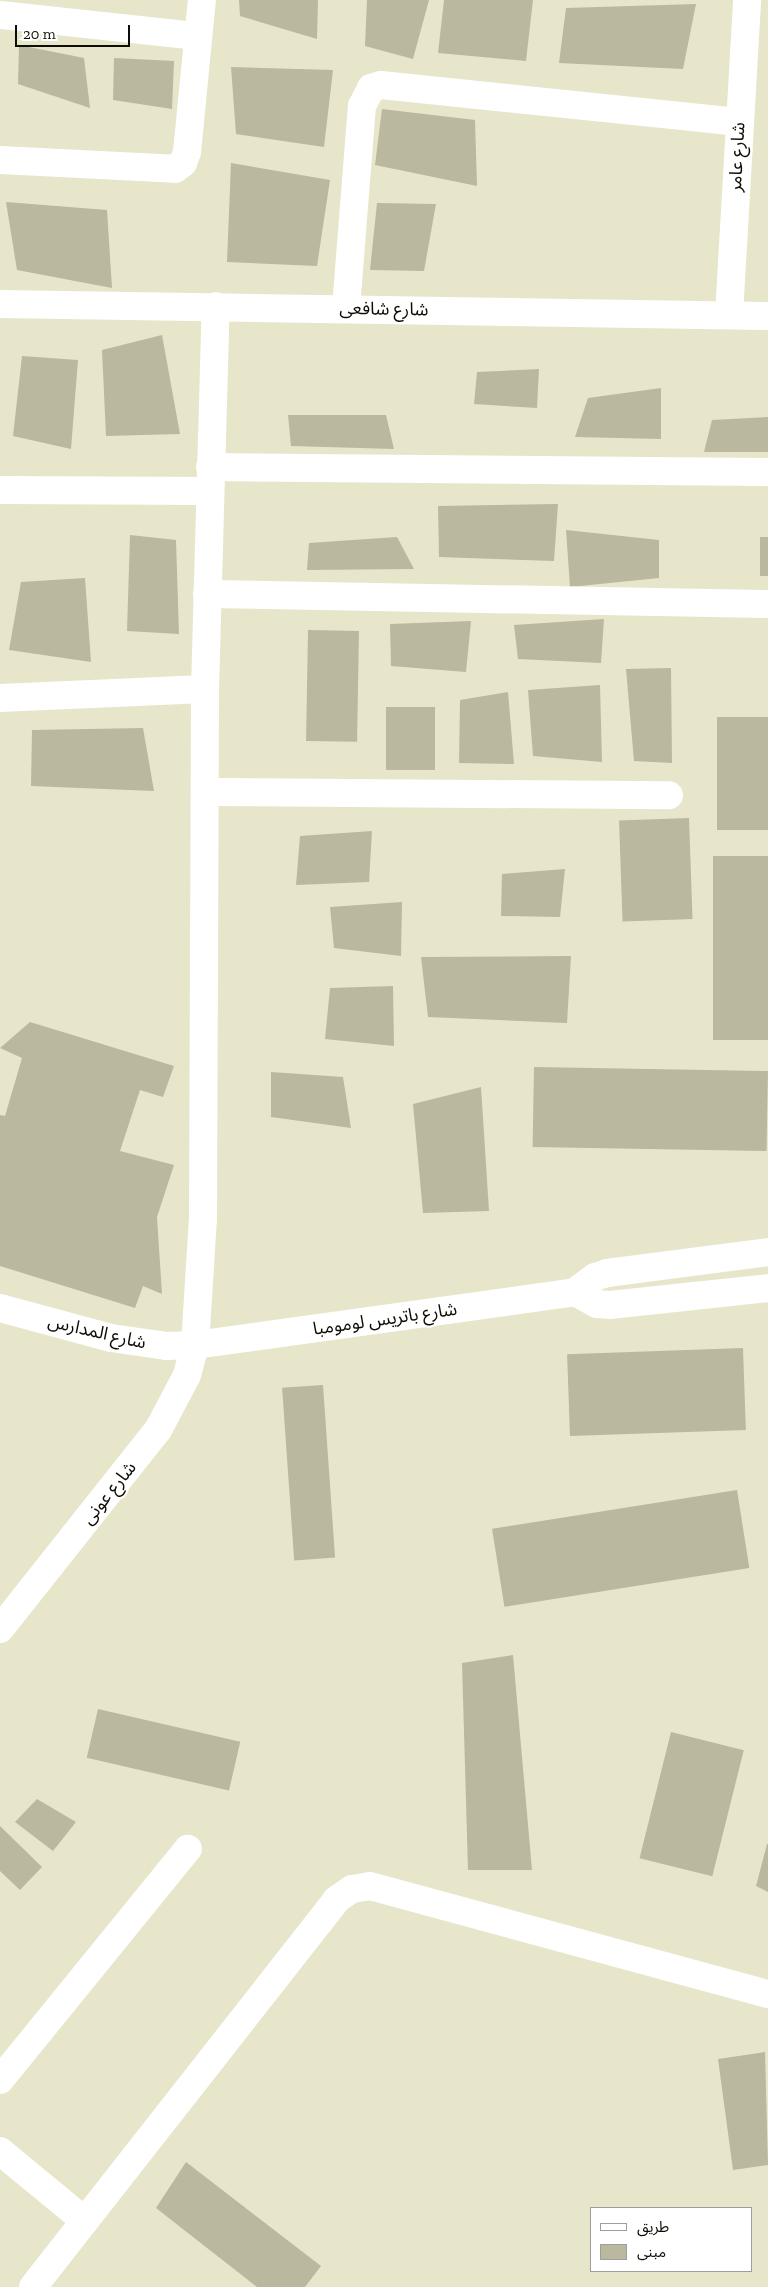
<!DOCTYPE html>
<html>
<head>
<meta charset="utf-8">
<style>
  body { margin:0 }
  #map { position:relative; width:768px; height:2287px; overflow:hidden; background:#e7e6cb; font-family:"Zilla Slab","Noto Sans Arabic",serif }
  div>[style] { position:absolute }
  .building>* { inset:0; background:#bab89e; transform-origin:0 0 }
  .minor>* { height:28px; margin:-14px; padding:0 14px; transform-origin:14px; border-radius:14px; background:#fff }
  span { translate:-50% -50%; white-space:nowrap; text-align:center; line-height:1.15; -webkit-text-stroke:4.5px #fff; paint-order:stroke }
  .street-label { font-size:18px; color:#0e0d05 }
  .legend { position:absolute; left:590px; top:2207px; width:162px; height:65px; box-sizing:border-box; background:#fff; border:1px solid #9f9e9b; margin:0; padding:6px 9px; list-style:none; font-size:15px; color:#0e0d05 }
  .legend li { display:flex; align-items:center; gap:10px; height:25px }
  .legend b { width:25px; border:1px solid #9f9e9b }
  .scale { position:absolute; left:15px; top:25px; width:115px; height:22px; box-sizing:border-box; border:2px solid #0e0d05; border-top:0; padding-left:6px; font-size:15px; line-height:18px; white-space:nowrap; color:#0e0d05; -webkit-text-stroke:4px #fff; paint-order:stroke }
</style>
</head>
<body>
<div id="map">
  <div class="building">
    <i style="clip-path:polygon(239px 0,318px 0,317px 39px,240px 16px)"></i>
    <i style="clip-path:polygon(367px 0,429px 0,413px 59px,365px 46px)"></i>
    <i style="clip-path:polygon(444px 0,533px 0,526px 61px,438px 53px)"></i>
    <i style="clip-path:polygon(696px 4px,683px 69px,559px 63px,566px 8px)"></i>
    <i style="clip-path:polygon(19px 45px,84px 58px,90px 108px,18px 84px)"></i>
    <i style="clip-path:polygon(114px 58px,174px 61px,172px 109px,113px 100px)"></i>
    <i style="clip-path:polygon(231px 67px,333px 70px,324px 147px,236px 134px)"></i>
    <i style="clip-path:polygon(382px 109px,475px 120px,477px 186px,375px 165px)"></i>
    <i style="clip-path:polygon(231px 163px,330px 180px,317px 266px,227px 262px)"></i>
    <i style="clip-path:polygon(6px 202px,107px 210px,112px 288px,17px 270px)"></i>
    <i style="clip-path:polygon(377px 203px,436px 204px,424px 271px,370px 270px)"></i>
    <i style="clip-path:polygon(162px 335px,180px 434px,106px 436px,102px 350px)"></i>
    <i style="clip-path:polygon(22px 356px,78px 360px,71px 449px,13px 436px)"></i>
    <i style="clip-path:polygon(539px 369px,537px 408px,474px 404px,477px 372px)"></i>
    <i style="clip-path:polygon(661px 388px,661px 439px,575px 437px,588px 398px)"></i>
    <i style="clip-path:polygon(288px 415px,386px 415px,394px 449px,291px 446px)"></i>
    <i style="clip-path:polygon(768px 417px,768px 452px,704px 452px,712px 420px)"></i>
    <i style="clip-path:polygon(558px 504px,554px 561px,439px 557px,438px 506px)"></i>
    <i style="clip-path:polygon(566px 530px,659px 540px,659px 578px,570px 587px)"></i>
    <i style="clip-path:polygon(130px 535px,176px 540px,179px 634px,127px 631px)"></i>
    <i style="clip-path:polygon(397px 537px,414px 569px,307px 570px,309px 543px)"></i>
    <i style="left:760px;top:537px;width:8px;height:39px"></i>
    <i style="clip-path:polygon(85px 578px,91px 662px,9px 650px,21px 582px)"></i>
    <i style="clip-path:polygon(604px 619px,601px 663px,518px 659px,514px 625px)"></i>
    <i style="clip-path:polygon(471px 621px,466px 672px,391px 666px,390px 624px)"></i>
    <i style="left:308px;top:630px;width:51px;height:111px;rotate:1deg"></i>
    <i style="clip-path:polygon(671px 668px,672px 763px,634px 761px,626px 669px)"></i>
    <i style="clip-path:polygon(600px 685px,602px 762px,533px 756px,528px 690px)"></i>
    <i style="clip-path:polygon(508px 692px,514px 764px,459px 763px,460px 700px)"></i>
    <i style="left:435px;top:707px;width:63px;height:49px;rotate:90deg"></i>
    <i style="left:768px;top:717px;width:113px;height:51px;rotate:90deg"></i>
    <i style="clip-path:polygon(143px 728px,154px 791px,31px 786px,32px 730px)"></i>
    <i style="left:689px;top:818px;width:101px;height:70px;rotate:88deg"></i>
    <i style="clip-path:polygon(372px 831px,369px 882px,296px 885px,300px 836px)"></i>
    <i style="left:768px;top:856px;width:184px;height:55px;rotate:90deg"></i>
    <i style="clip-path:polygon(565px 869px,560px 917px,501px 916px,502px 874px)"></i>
    <i style="clip-path:polygon(402px 902px,401px 956px,334px 948px,330px 907px)"></i>
    <i style="clip-path:polygon(571px 956px,567px 1023px,428px 1017px,421px 957px)"></i>
    <i style="clip-path:polygon(393px 986px,394px 1046px,325px 1039px,330px 988px)"></i>
    <i style="clip-path:polygon(30px 1022px,174px 1066px,163px 1097px,140px 1090px,120px 1151px,174px 1165px,157px 1217px,162px 1294px,143px 1286px,135px 1308px,0 1266px,0 1115px,5px 1116px,22px 1058px,0 1048px)"></i>
    <i style="left:534px;top:1067px;width:234px;height:80px;rotate:1deg"></i>
    <i style="clip-path:polygon(271px 1072px,343px 1077px,351px 1128px,271px 1117px)"></i>
    <i style="clip-path:polygon(481px 1087px,489px 1211px,423px 1213px,413px 1104px)"></i>
    <i style="left:743px;top:1348px;width:82px;height:176px;rotate:88deg"></i>
    <i style="left:323px;top:1385px;width:173px;height:41px;rotate:86deg"></i>
    <i style="left:737px;top:1490px;width:79px;height:248px;rotate:81deg"></i>
    <i style="clip-path:polygon(513px 1655px,532px 1870px,468px 1870px,462px 1663px)"></i>
    <i style="left:98px;top:1709px;width:146px;height:50px;rotate:13deg"></i>
    <i style="left:671px;top:1732px;width:75px;height:130px;rotate:14deg"></i>
    <i style="clip-path:polygon(37px 1799px,76px 1822px,53px 1851px,15px 1822px)"></i>
    <i style="clip-path:polygon(0 1826px,42px 1867px,20px 1890px,0 1871px)"></i>
    <i style="clip-path:polygon(767px 1844px,768px 1844px,768px 1892px,756px 1886px)"></i>
    <i style="clip-path:polygon(765px 2052px,768px 2165px,733px 2170px,718px 2059px)"></i>
    <i style="clip-path:polygon(186px 2162px,321px 2266px,305px 2287px,257px 2287px,156px 2208px)"></i>
  </div>
  <div class="minor">
    <i style="left:0;top:15px;width:199px;rotate:6.1deg"></i>
    <i style="left:0;top:160px;width:175px;rotate:2.9deg"></i>
    <i style="left:175px;top:169px;width:10px;rotate:-37deg"></i>
    <i style="left:183px;top:163px;width:12px;rotate:-70deg"></i>
    <i style="left:187px;top:152px;width:153px;rotate:-84.4deg"></i>
    <i style="left:0;top:304px;width:768px;rotate:0.9deg"></i>
    <i style="left:346px;top:308px;width:203px;rotate:-85.5deg"></i>
    <i style="left:362px;top:106px;width:20px;rotate:-63deg"></i>
    <i style="left:371px;top:88px;width:10px;rotate:-17deg"></i>
    <i style="left:381px;top:85px;width:359px;rotate:5.9deg"></i>
    <i style="left:729px;top:315px;width:316px;rotate:-86.7deg"></i>
    <i style="left:210px;top:467px;width:558px;rotate:0.51deg"></i>
    <i style="left:0;top:490px;width:210px;rotate:0.3deg"></i>
    <i style="left:207px;top:594px;width:561px;rotate:1.02deg"></i>
    <i style="left:0;top:698px;width:205px;rotate:-2.5deg"></i>
    <i style="left:205px;top:792px;width:464px;rotate:0.4deg"></i>
    <i style="left:575px;top:1292px;width:25px;rotate:29deg"></i>
    <i style="left:597px;top:1304px;width:13px;rotate:4deg"></i>
    <i style="left:610px;top:1305px;width:159px;rotate:-6.1deg"></i>
    <i style="left:0;top:1308px;width:115px;rotate:15.1deg"></i>
    <i style="left:111px;top:1338px;width:57px;rotate:8.1deg"></i>
    <i style="left:167px;top:1346px;width:28px;rotate:-2deg"></i>
    <i style="left:195px;top:1345px;width:384px;rotate:-7.9deg"></i>
    <i style="left:575px;top:1292px;width:25px;rotate:-37deg"></i>
    <i style="left:595px;top:1277px;width:13px;rotate:-18deg"></i>
    <i style="left:607px;top:1273px;width:162px;rotate:-7.4deg"></i>
    <i style="left:0;top:1629px;width:254px;rotate:-51.6deg"></i>
    <i style="left:158px;top:1430px;width:62px;rotate:-62.2deg"></i>
    <i style="left:187px;top:1375px;width:31px;rotate:-75deg"></i>
    <i style="left:195px;top:1345px;width:126px;rotate:-86.4deg"></i>
    <i style="left:203px;top:1219px;width:530px;rotate:-89.78deg"></i>
    <i style="left:205px;top:689px;width:383px;rotate:-88.4deg"></i>
    <i style="left:0;top:2080px;width:298px;rotate:-50.9deg"></i>
    <i style="left:0;top:2151px;width:110px;rotate:39.5deg"></i>
    <i style="left:33px;top:2287px;width:492px;rotate:-51.9deg"></i>
    <i style="left:336px;top:1900px;width:19px;rotate:-35deg"></i>
    <i style="left:352px;top:1889px;width:18px;rotate:-9deg"></i>
    <i style="left:370px;top:1886px;width:412px;rotate:15.2deg"></i>
  </div>
  <div class="street-label">
    <span style="left:737px;top:157px;rotate:-87deg">شارع عامر</span>
    <span style="left:384px;top:309px;rotate:1deg">شارع شافعى</span>
    <span style="left:385px;top:1319px;rotate:-8deg">شارع باتريس لومومبا</span>
    <span style="left:97px;top:1332px;rotate:13deg">شارع المدارس</span>
    <span style="left:109px;top:1493px;rotate:-51deg">شارع عونى</span>
  </div>
  <ul class="legend">
  <li><b style="height:6px;background:#fff"></b>طريق</li>
  <li><b style="height:14px;background:#bab89e"></b>مبنى</li>
  </ul>
  <div class="scale">20 m</div>
</div>
</body>
</html>
